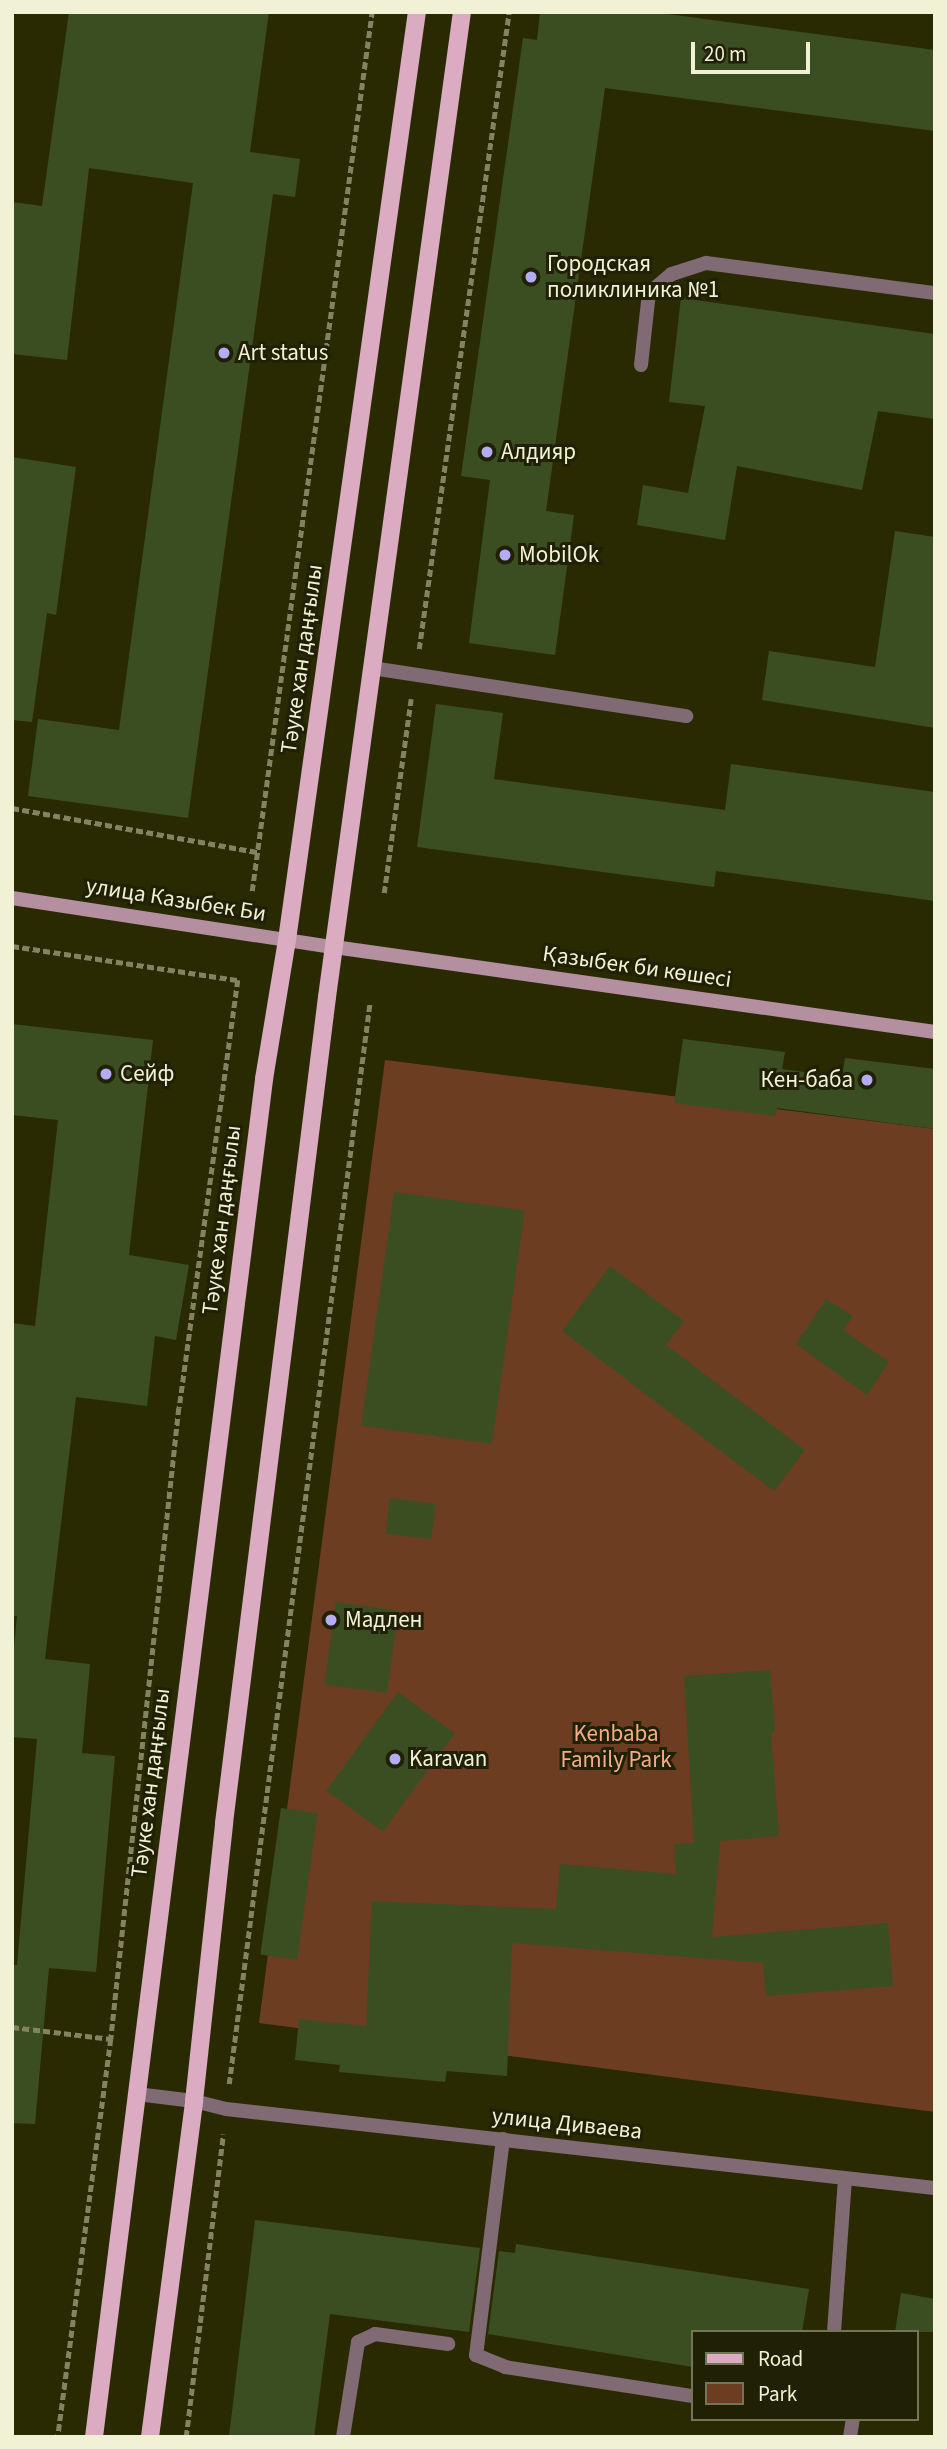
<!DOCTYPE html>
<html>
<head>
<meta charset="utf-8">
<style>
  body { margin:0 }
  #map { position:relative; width:947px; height:2449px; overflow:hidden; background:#2a2a02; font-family:"Source Sans 3",sans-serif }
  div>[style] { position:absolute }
  .green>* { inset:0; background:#6d3d22 }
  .building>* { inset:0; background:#3b4e22; transform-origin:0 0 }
  .path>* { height:4.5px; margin-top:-2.25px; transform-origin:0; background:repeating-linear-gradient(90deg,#828360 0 7px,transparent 0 10.5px) }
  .service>* { height:14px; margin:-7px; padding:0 7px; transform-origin:7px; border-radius:7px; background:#806a74 }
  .minor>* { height:14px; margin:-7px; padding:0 7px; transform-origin:7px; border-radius:7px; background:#806a74 }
  .secondary>* { height:14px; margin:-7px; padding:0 7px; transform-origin:7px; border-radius:7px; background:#b38f9f }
  .primary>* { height:18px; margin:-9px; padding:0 9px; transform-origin:9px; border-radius:9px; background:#daabc1 }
  .dots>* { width:19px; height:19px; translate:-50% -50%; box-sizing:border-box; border:4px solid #202005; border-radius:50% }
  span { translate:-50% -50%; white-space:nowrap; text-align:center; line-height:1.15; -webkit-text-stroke:6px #202005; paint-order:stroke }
  .poi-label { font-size:23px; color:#f0f1d5 }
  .left { translate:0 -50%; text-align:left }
  .right { translate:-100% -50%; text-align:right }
  .street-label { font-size:23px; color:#f0f1d5 }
  .park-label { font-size:23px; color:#f7ac83 }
  .frame { position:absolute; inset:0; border:14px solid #f0f1d5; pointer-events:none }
  .legend { position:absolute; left:691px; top:2330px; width:228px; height:91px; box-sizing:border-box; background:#202005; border:2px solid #737458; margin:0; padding:9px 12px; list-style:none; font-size:21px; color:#f0f1d5 }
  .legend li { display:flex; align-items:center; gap:14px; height:35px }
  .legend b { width:35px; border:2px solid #737458 }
  .scale { position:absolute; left:691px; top:42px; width:119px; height:32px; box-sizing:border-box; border:4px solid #f0f1d5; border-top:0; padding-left:9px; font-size:21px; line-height:24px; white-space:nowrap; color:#f0f1d5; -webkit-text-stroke:5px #202005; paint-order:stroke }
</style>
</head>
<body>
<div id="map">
  <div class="green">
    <i style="clip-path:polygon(385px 1060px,935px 1129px,935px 2112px,259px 2023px)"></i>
  </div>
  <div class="building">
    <i style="clip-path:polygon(69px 12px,269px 12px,250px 152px,300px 159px,295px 197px,273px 194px,188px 818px,28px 796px,38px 719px,119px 730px,193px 183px,89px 168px,67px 360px,12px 354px,12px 202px,42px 206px)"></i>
    <i style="clip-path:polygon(540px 12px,653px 12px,935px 50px,935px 131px,605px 88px,546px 511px,574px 515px,555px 655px,469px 643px,490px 480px,461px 476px,523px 38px,537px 40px)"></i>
    <i style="clip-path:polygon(681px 298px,935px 334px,935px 419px,878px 411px,862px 490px,737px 466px,725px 540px,637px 525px,643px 485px,688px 493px,705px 406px,669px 402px)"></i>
    <i style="clip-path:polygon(12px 457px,76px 467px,56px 615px,47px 613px,32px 722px,12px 720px)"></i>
    <i style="clip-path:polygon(895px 531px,935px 537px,935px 728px,762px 700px,769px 651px,875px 667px)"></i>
    <i style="clip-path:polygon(436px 704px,503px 713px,494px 779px,725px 810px,731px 764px,935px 792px,935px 901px,716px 871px,714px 887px,417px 847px)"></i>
    <i style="clip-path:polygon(12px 1024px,153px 1040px,129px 1255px,189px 1265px,176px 1340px,155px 1336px,147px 1406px,76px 1397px,45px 1659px,90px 1664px,82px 1753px,115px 1756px,96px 1972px,49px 1968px,35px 2124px,12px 2123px,12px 1965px,17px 1965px,37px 1739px,12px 1737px,12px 1667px,17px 1616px,12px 1616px,12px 1323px,35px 1326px,58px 1120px,12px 1115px)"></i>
    <i style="clip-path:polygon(683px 1039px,785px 1052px,782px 1069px,842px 1077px,845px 1058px,935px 1069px,935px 1129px,777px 1108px,776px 1116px,674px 1103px)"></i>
    <i style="left:394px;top:1192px;width:132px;height:236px;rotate:8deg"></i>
    <i style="clip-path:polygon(610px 1266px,684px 1321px,666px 1345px,805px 1450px,774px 1491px,562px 1331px)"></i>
    <i style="clip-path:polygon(826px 1299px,853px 1316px,843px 1330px,889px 1362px,867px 1395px,796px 1344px)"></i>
    <i style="left:390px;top:1498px;width:46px;height:36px;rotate:7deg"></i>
    <i style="left:336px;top:1602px;width:63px;height:83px;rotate:8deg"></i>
    <i style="clip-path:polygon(770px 1670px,775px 1732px,771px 1733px,779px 1836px,720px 1841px,712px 1937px,888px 1923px,893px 1986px,766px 1996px,763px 1963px,512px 1943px,507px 2076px,447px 2071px,445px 2082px,339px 2072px,340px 2065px,295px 2060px,299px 2019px,366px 2026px,372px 1901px,556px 1909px,560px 1864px,676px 1874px,674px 1844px,694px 1843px,684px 1676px)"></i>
    <i style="left:398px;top:1692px;width:70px;height:122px;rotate:36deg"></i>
    <i style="left:281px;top:1808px;width:37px;height:148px;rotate:8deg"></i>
    <i style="clip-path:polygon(255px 2220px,480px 2248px,469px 2332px,330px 2314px,314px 2437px,229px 2437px)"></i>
    <i style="clip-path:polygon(516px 2244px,809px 2289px,802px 2332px,693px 2332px,693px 2367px,488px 2334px,499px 2251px,515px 2253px)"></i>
    <i style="clip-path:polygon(901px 2293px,935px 2299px,935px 2332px,895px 2332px)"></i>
  </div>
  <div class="path">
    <i style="left:419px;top:649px;width:643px;rotate:-81.96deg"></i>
    <i style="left:12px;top:808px;width:249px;rotate:10.2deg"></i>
    <i style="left:252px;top:891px;width:887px;rotate:-82.23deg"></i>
    <i style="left:384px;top:893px;width:196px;rotate:-82.1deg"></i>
    <i style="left:12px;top:946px;width:229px;rotate:8.6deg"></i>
    <i style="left:238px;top:980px;width:432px;rotate:97.8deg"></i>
    <i style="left:179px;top:1408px;width:635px;rotate:96.15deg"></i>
    <i style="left:111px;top:2039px;width:402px;rotate:97.6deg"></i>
    <i style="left:12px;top:2027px;width:100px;rotate:6.9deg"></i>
    <i style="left:229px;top:2084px;width:1091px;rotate:-82.58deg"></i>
    <i style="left:186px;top:2437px;width:305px;rotate:-83deg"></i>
  </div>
  <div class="service">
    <i style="left:372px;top:668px;width:318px;rotate:8.7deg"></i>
    <i style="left:503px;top:2139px;width:218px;rotate:97.1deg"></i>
    <i style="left:476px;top:2355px;width:31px;rotate:22deg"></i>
    <i style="left:505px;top:2367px;width:190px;rotate:8.8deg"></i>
    <i style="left:834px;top:2332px;width:154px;rotate:-85.9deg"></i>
    <i style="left:343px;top:2437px;width:96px;rotate:-81deg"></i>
    <i style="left:358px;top:2342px;width:19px;rotate:-25deg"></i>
    <i style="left:375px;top:2334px;width:74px;rotate:7.8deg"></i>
    <i style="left:850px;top:2437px;width:18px;rotate:-81deg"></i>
  </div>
  <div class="minor">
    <i style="left:641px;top:365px;width:72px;rotate:-83.7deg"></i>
    <i style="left:649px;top:293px;width:30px;rotate:-40deg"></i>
    <i style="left:672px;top:274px;width:36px;rotate:-18deg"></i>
    <i style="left:706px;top:263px;width:231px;rotate:7.5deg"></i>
    <i style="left:137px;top:2094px;width:57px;rotate:7deg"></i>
    <i style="left:194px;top:2101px;width:33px;rotate:14deg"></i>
    <i style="left:226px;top:2109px;width:713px;rotate:6.36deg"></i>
  </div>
  <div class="secondary">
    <i style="left:12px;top:898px;width:326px;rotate:8.7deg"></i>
    <i style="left:334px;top:947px;width:607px;rotate:8.05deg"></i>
  </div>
  <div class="primary">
    <i style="left:94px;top:2437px;width:1369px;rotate:-82.86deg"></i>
    <i style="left:264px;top:1079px;width:141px;rotate:-80.6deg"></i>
    <i style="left:287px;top:940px;width:937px;rotate:-82.03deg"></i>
    <i style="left:150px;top:2437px;width:339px;rotate:-82.5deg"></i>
    <i style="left:194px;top:2101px;width:280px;rotate:-83.8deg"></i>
    <i style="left:224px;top:1823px;width:832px;rotate:-82.89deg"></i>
    <i style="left:327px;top:997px;width:994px;rotate:-82.2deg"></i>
  </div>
  <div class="dots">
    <i style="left:531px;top:277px;background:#b5acf8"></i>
    <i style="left:224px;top:353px;background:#b5acf8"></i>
    <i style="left:487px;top:452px;background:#b5acf8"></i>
    <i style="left:505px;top:555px;background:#b5acf8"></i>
    <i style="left:106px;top:1074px;background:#b5acf8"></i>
    <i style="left:867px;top:1080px;background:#b5acf8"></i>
    <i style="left:331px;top:1620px;background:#b5acf8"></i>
    <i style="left:395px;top:1759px;background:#b5acf8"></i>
  </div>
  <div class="poi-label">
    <span class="left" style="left:547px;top:277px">Городская<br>поликлиника №1</span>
    <span class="left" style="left:238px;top:353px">Art status</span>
    <span class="left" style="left:501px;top:452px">Алдияр</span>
    <span class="left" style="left:519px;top:555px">MobilOk</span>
    <span class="left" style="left:120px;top:1074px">Сейф</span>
    <span class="right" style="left:853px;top:1080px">Кен-баба</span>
    <span class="left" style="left:345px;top:1620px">Мадлен</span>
    <span class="left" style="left:409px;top:1759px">Karavan</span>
  </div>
  <div class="street-label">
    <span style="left:302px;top:659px;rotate:-82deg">Тәуке хан даңғылы</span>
    <span style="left:176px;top:900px;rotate:9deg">улица Казыбек Би</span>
    <span style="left:637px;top:967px;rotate:8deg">Қазыбек би көшесі</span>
    <span style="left:222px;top:1220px;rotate:-83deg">Тәуке хан даңғылы</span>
    <span style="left:151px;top:1783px;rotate:-83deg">Тәуке хан даңғылы</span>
    <span style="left:567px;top:2124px;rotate:6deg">улица Диваева</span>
  </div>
  <div class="park-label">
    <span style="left:616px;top:1747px">Kenbaba<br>Family Park</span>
  </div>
  <div class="frame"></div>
  <ul class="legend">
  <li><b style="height:9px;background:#daabc1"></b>Road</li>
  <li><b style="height:19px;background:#6d3d22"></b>Park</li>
  </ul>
  <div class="scale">20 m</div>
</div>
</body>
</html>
